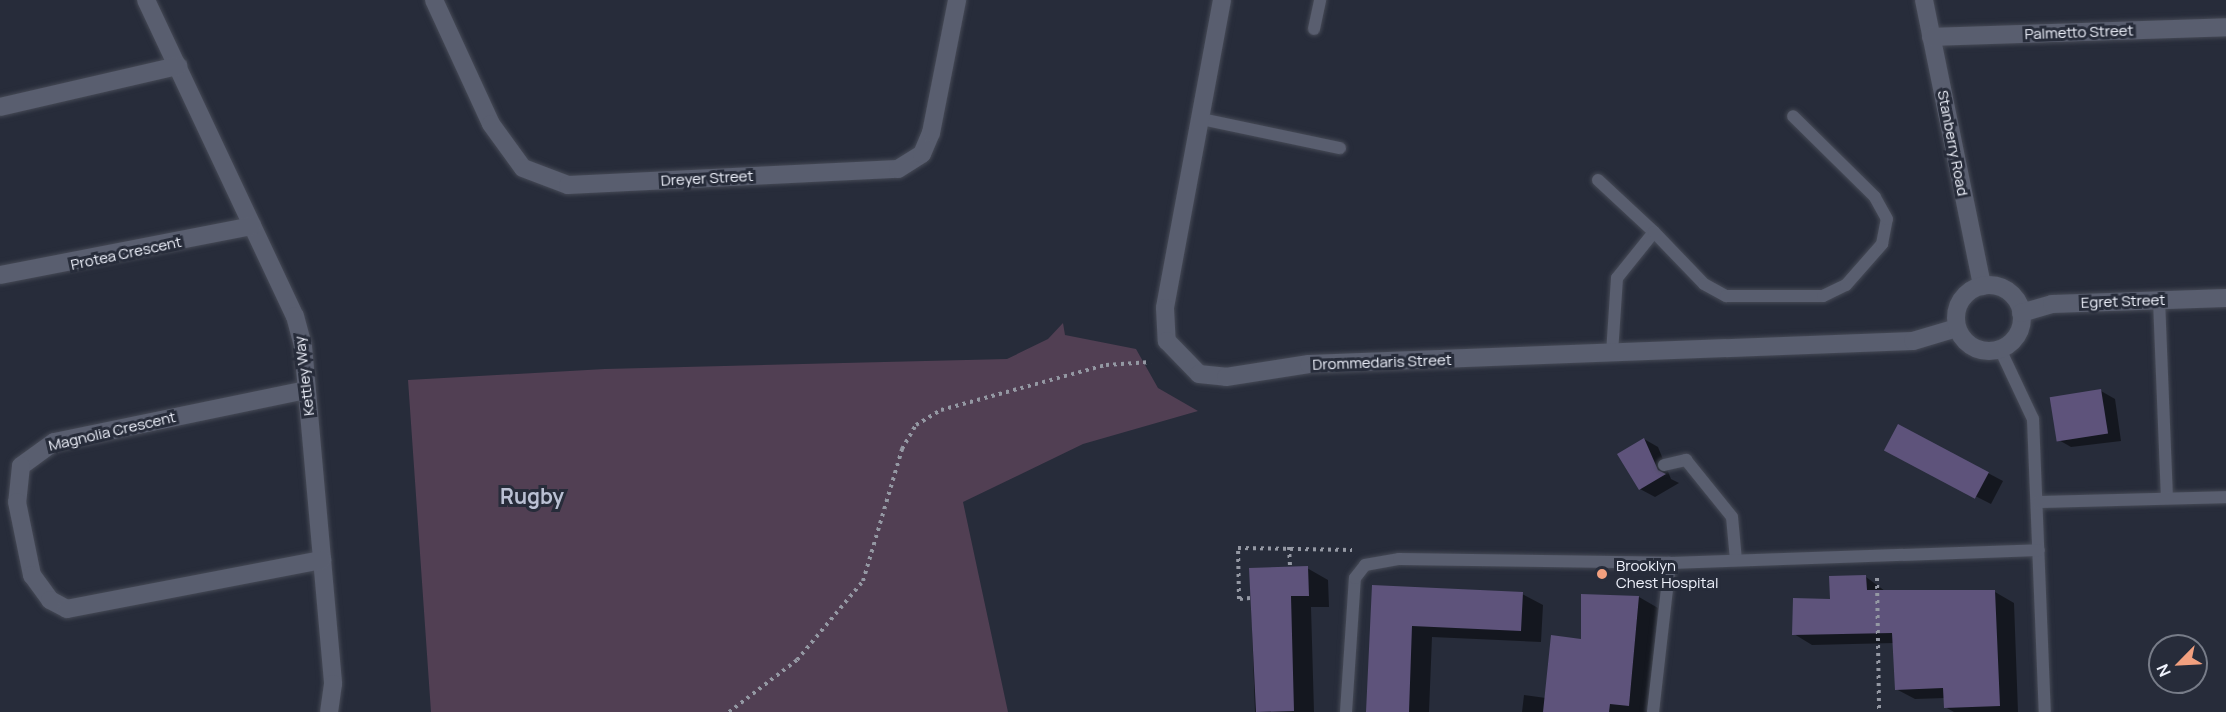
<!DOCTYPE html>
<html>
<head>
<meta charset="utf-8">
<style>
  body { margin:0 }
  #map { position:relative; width:2226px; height:712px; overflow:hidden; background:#272c3a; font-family:Manrope,sans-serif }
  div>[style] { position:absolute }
  .green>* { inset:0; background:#513f53 }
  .shadow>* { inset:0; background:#0007 }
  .building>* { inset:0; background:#5e537b; transform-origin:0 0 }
  .path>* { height:4px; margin-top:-2px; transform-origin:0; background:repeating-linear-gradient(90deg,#9498a3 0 3px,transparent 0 7.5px) }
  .roads { filter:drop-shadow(0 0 2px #464a56) drop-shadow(0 0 2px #464a56) }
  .lane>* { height:12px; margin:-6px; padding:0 6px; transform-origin:6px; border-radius:6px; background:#595e6f }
  .street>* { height:18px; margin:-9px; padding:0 9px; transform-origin:9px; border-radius:9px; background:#595e6f }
  .street>.ring { margin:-9px; padding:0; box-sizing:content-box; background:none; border:18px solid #595e6f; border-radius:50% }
  .dots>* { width:16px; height:16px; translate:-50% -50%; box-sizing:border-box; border:3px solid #272c3a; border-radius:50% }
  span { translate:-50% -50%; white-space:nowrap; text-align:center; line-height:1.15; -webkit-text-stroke:6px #272c3a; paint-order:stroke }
  .street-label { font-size:15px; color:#f0f3fd }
  .poi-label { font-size:15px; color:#f0f3fd }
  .left { translate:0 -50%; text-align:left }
  .district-label { font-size:21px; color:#bac0d3; font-weight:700 }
  .north { position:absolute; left:2148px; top:634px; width:60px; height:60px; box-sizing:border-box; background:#272c3a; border:2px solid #777c88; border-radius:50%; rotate:246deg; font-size:16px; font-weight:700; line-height:24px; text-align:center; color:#f0f3fd }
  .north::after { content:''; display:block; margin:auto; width:21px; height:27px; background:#f2a07f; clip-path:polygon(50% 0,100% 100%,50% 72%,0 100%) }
</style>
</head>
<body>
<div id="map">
  <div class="green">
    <i style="clip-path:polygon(1063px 323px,1065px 335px,1136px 349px,1158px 388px,1198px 411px,1083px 444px,963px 502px,1008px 712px,431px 712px,408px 380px,605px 369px,1007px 359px,1048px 339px)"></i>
  </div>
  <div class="shadow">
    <i style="clip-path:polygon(2101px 391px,2115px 399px,2121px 441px,2071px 447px,2057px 439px)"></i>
    <i style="clip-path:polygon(1899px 426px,2003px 481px,1991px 504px,1900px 458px)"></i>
    <i style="clip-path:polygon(1644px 439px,1658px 447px,1671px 479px,1679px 483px,1655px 497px,1640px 489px)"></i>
    <i style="clip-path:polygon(1307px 568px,1328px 580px,1329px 607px,1311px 607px,1314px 712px,1255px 712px,1250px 570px)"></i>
    <i style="clip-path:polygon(1866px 577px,1885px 591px,1995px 592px,2014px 603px,2018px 712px,1954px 712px,1945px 707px,1945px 698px,1915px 699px,1896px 689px,1894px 643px,1812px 645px,1794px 634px)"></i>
    <i style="clip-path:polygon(1373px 587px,1522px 594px,1543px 605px,1541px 642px,1432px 637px,1429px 712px,1368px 712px)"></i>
    <i style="clip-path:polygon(1639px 597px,1658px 608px,1649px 712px,1522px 712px,1524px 695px,1546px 698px,1582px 640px)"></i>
  </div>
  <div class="building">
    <i style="left:2101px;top:389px;width:45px;height:52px;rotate:81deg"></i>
    <i style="left:1898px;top:424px;width:103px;height:30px;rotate:28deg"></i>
    <i style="clip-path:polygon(1644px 438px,1658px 470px,1666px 474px,1639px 490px,1617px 454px)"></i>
    <i style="clip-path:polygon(1308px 566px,1309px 596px,1291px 596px,1294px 711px,1256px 712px,1249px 568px)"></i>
    <i style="clip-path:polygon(1866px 575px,1867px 590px,1995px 590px,2000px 706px,1944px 708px,1943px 688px,1895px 690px,1892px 633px,1792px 635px,1793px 598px,1830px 599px,1829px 576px)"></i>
    <i style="clip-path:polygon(1372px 585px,1523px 592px,1521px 631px,1412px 626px,1409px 712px,1366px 712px)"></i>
    <i style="clip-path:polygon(1581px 594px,1639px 596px,1629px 706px,1610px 704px,1609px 712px,1543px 712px,1551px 635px,1581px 639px)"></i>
  </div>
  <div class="path">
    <i style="left:1289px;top:547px;width:20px;rotate:87deg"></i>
    <i style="left:1877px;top:578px;width:134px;rotate:89.1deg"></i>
    <i style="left:1250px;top:598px;width:11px;rotate:175deg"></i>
    <i style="left:1239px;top:599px;width:51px;rotate:-91.1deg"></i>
    <i style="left:1238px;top:548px;width:114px;rotate:1deg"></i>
    <i style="left:729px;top:712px;width:86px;rotate:-37.4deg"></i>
    <i style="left:797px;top:660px;width:103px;rotate:-50.1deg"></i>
    <i style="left:863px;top:581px;width:138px;rotate:-73.5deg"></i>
    <i style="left:902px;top:449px;width:28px;rotate:-60deg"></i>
    <i style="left:916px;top:425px;width:29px;rotate:-31deg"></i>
    <i style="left:941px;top:410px;width:171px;rotate:-15.3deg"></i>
    <i style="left:1106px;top:365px;width:45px;rotate:-3.8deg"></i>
  </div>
  <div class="roads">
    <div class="lane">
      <i style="left:1314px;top:29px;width:30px;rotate:-78deg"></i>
      <i style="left:1202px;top:119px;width:141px;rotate:11.9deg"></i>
      <i style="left:1598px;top:180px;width:76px;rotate:42.9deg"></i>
      <i style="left:1654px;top:232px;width:59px;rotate:128.8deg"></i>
      <i style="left:1617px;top:278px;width:75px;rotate:93.8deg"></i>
      <i style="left:1654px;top:232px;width:72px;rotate:46.1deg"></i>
      <i style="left:1704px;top:284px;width:25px;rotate:29deg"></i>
      <i style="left:1726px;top:296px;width:97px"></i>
      <i style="left:1823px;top:296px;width:25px;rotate:-26deg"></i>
      <i style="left:1846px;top:285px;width:55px;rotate:-48.7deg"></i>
      <i style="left:1882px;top:244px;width:25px;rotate:-79deg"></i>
      <i style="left:1887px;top:219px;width:25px;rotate:-119deg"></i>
      <i style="left:1875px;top:197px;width:115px;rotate:-135.4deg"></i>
      <i style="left:2159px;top:300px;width:198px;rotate:87.7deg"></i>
      <i style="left:2000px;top:349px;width:77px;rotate:64.8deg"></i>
      <i style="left:2033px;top:419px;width:293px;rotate:87.7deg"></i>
      <i style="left:1664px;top:465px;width:23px;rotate:-13deg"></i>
      <i style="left:1686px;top:460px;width:73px;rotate:51.1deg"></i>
      <i style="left:1732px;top:517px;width:43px;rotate:84.7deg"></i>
      <i style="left:2037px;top:502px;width:189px;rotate:-1.5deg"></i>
      <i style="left:1346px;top:712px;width:134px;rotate:-86.2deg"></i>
      <i style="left:1355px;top:578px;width:16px;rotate:-52deg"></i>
      <i style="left:1365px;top:565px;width:35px;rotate:-10deg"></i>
      <i style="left:1399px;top:559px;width:271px;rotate:0.8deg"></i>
      <i style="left:1670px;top:563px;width:369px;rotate:-2deg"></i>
      <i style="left:1653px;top:712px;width:150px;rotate:-83.5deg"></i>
    </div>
    <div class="street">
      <i style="left:146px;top:0;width:349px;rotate:64.8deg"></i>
      <i style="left:295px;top:316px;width:31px;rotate:75deg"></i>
      <i style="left:303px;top:346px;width:339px;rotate:84.9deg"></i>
      <i style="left:333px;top:684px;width:28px;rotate:98deg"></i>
      <i style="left:434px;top:0;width:136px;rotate:65.3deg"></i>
      <i style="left:491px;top:124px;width:54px;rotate:54deg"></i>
      <i style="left:523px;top:168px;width:48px;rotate:20.7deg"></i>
      <i style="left:568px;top:185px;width:330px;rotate:-2.8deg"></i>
      <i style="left:898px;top:169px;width:28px;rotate:-32deg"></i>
      <i style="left:922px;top:154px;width:23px;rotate:-67deg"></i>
      <i style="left:931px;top:133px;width:136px;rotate:-78.9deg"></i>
      <i style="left:1222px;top:0;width:313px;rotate:100.5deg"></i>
      <i style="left:1165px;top:308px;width:33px;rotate:87deg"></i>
      <i style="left:1167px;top:341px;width:46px;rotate:45.9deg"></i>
      <i style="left:1199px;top:374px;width:27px;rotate:6deg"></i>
      <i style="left:1226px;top:377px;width:84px;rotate:-8.9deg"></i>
      <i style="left:1309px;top:364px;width:604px;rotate:-2.18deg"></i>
      <i style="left:1913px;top:341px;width:46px;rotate:-16.5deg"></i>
      <i style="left:1924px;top:0;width:292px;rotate:78.5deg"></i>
      <i style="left:1931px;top:37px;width:295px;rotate:-1.9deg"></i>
      <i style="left:0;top:107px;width:183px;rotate:-13deg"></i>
      <i style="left:0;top:275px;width:257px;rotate:-11deg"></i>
      <i class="ring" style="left:1956px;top:285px;width:48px;height:48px"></i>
      <i style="left:2021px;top:313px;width:32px;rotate:-16deg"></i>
      <i style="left:2052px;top:304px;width:174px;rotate:-2deg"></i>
      <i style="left:306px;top:390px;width:257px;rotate:168.3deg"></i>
      <i style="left:54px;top:442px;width:41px;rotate:144deg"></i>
      <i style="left:21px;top:466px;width:36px;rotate:96deg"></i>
      <i style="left:17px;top:502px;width:75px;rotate:78.4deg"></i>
      <i style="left:32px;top:575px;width:31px;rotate:54deg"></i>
      <i style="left:50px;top:600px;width:19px;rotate:28deg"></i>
      <i style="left:67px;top:609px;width:260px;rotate:-10.9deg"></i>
    </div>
  </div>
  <div class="dots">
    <i style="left:1602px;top:574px;background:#f2a07f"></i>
  </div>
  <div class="street-label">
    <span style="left:2079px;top:32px;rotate:-2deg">Palmetto Street</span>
    <span style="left:1953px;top:143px;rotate:79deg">Stanberry Road</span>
    <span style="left:707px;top:178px;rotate:-3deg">Dreyer Street</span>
    <span style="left:126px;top:253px;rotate:-12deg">Protea Crescent</span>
    <span style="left:2123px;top:301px;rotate:-2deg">Egret Street</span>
    <span style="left:1382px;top:362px;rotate:-2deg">Drommedaris Street</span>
    <span style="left:304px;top:376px;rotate:-97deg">Kettley Way</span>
    <span style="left:112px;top:431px;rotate:-13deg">Magnolia Crescent</span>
  </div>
  <div class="poi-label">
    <span class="left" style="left:1616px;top:574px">Brooklyn<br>Chest Hospital</span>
  </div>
  <div class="district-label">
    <span style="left:532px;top:496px">Rugby</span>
  </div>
  <div class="north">N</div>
</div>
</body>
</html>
